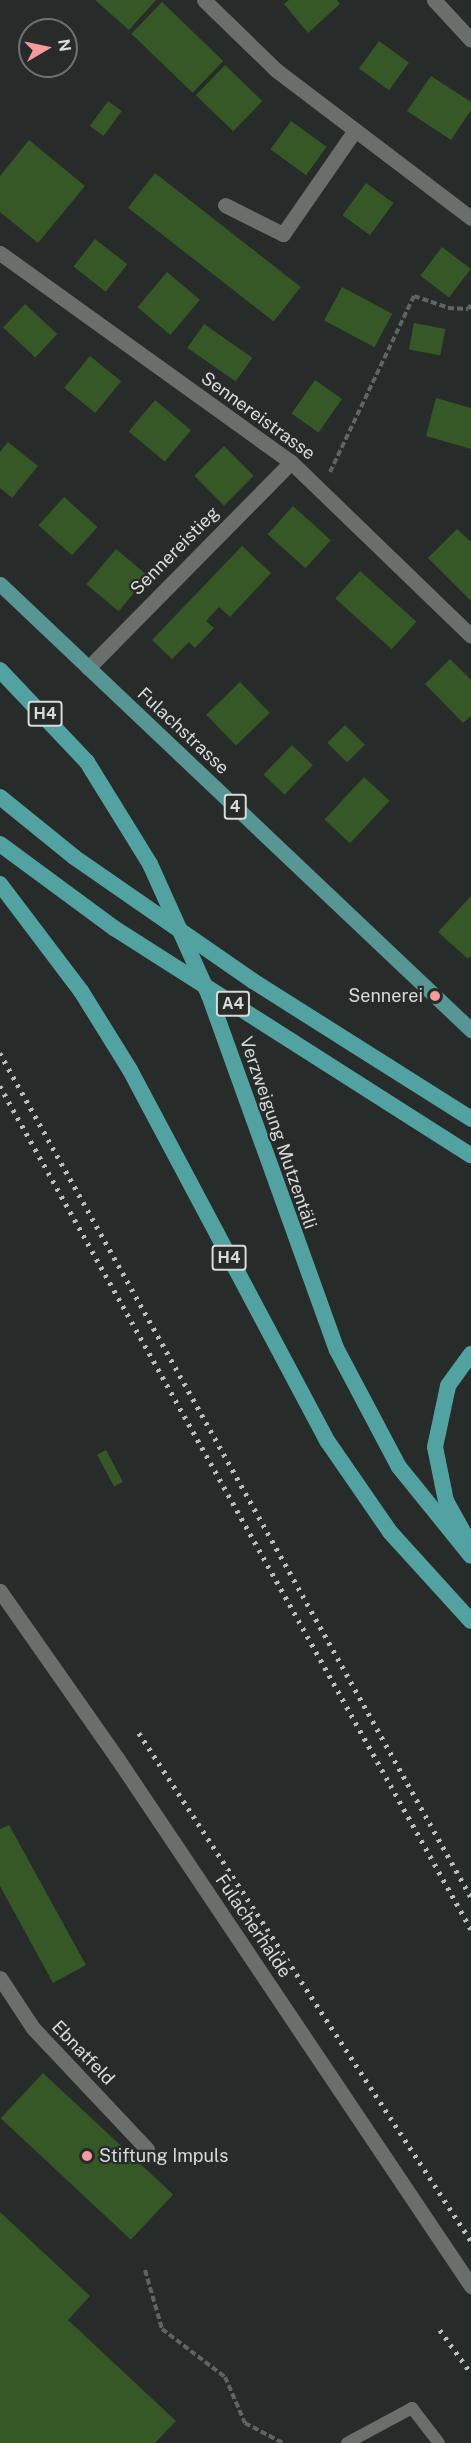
<!DOCTYPE html>
<html>
<head>
<meta charset="utf-8">
<style>
  body { margin:0 }
  #map { position:relative; width:471px; height:2443px; overflow:hidden; background:#272b29; font-family:"Public Sans",sans-serif }
  div>[style] { position:absolute }
  .building>* { inset:0; background:#355826; transform-origin:0 0 }
  .path>* { height:4px; margin-top:-2px; transform-origin:0; background:repeating-linear-gradient(90deg,#5f6361 0 6px,transparent 0 9px) }
  .service>* { height:12px; margin:-6px; padding:0 6px; transform-origin:6px; border-radius:6px; background:#6a6f6c }
  .minor>* { height:15px; margin:-7.5px; padding:0 7.5px; transform-origin:7.5px; border-radius:7.5px; background:#6a6f6c }
  .primary>* { height:15px; margin:-7.5px; padding:0 7.5px; transform-origin:7.5px; border-radius:7.5px; background:#589595 }
  .trunk>* { height:16px; margin:-8px; padding:0 8px; transform-origin:8px; border-radius:8px; background:#52a2a2 }
  .rail>* { height:4.5px; margin-top:-2.25px; transform-origin:0; background:repeating-linear-gradient(90deg,#bcbebd 0 3px,transparent 0 9px) }
  .dots>* { width:16px; height:16px; translate:-50% -50%; box-sizing:border-box; border:3px solid #272b29; border-radius:50% }
  span { translate:-50% -50%; white-space:nowrap; text-align:center; line-height:1.15; -webkit-text-stroke:4.5px #272b29; paint-order:stroke }
  .shield-label span { padding:2px 4px; background:#272b29; border:2px solid; border-radius:4px; -webkit-text-stroke-width:0 }
  .shield-label { font-size:16px; color:#d9dbda; font-weight:700 }
  .street-label { font-size:18px; color:#d9dbda }
  .poi-label { font-size:18px; color:#d9dbda }
  .right { translate:-100% -50%; text-align:right }
  .left { translate:0 -50%; text-align:left }
  .north { position:absolute; left:18px; top:18px; width:60px; height:60px; box-sizing:border-box; background:#272b29; border:2px solid #6e7170; border-radius:50%; rotate:81deg; font-size:16px; font-weight:700; line-height:24px; text-align:center; color:#d9dbda }
  .north::after { content:''; display:block; margin:auto; width:21px; height:27px; background:#f59b9b; clip-path:polygon(50% 0,100% 100%,50% 72%,0 100%) }
</style>
</head>
<body>
<div id="map">
  <div class="building">
    <i style="clip-path:polygon(95px 0,156px 0,129px 30px)"></i>
    <i style="clip-path:polygon(289px 0,337px 0,340px 4px,308px 33px,284px 4px)"></i>
    <i style="left:162px;top:2px;width:85px;height:44px;rotate:44deg"></i>
    <i style="left:379px;top:41px;width:37px;height:34px;rotate:36deg"></i>
    <i style="left:225px;top:65px;width:52px;height:42px;rotate:44deg"></i>
    <i style="clip-path:polygon(431px 76px,471px 102px,471px 110px,451px 140px,407px 111px)"></i>
    <i style="left:108px;top:101px;width:17px;height:31px;rotate:36deg"></i>
    <i style="left:291px;top:121px;width:44px;height:35px;rotate:36deg"></i>
    <i style="clip-path:polygon(29px 140px,85px 186px,38px 243px,0 212px,0 176px)"></i>
    <i style="left:155px;top:173px;width:185px;height:44px;rotate:38deg"></i>
    <i style="left:366px;top:183px;width:34px;height:40px;rotate:36deg"></i>
    <i style="left:95px;top:239px;width:41px;height:35px;rotate:38deg"></i>
    <i style="left:442px;top:247px;width:36px;height:36px;rotate:37deg"></i>
    <i style="left:167px;top:272px;width:43px;height:46px;rotate:40deg"></i>
    <i style="left:342px;top:287px;width:57px;height:38px;rotate:28deg"></i>
    <i style="left:25px;top:304px;width:44px;height:32px;rotate:43deg"></i>
    <i style="left:414px;top:323px;width:32px;height:27px;rotate:11deg"></i>
    <i style="left:204px;top:324px;width:59px;height:29px;rotate:35deg"></i>
    <i style="left:90px;top:356px;width:40px;height:41px;rotate:39deg"></i>
    <i style="left:315px;top:380px;width:33px;height:41px;rotate:35deg"></i>
    <i style="clip-path:polygon(436px 398px,471px 408px,471px 449px,426px 436px)"></i>
    <i style="left:155px;top:400px;width:47px;height:41px;rotate:40deg"></i>
    <i style="clip-path:polygon(8px 442px,38px 466px,12px 498px,0 488px,0 452px)"></i>
    <i style="left:224px;top:446px;width:42px;height:42px;rotate:45deg"></i>
    <i style="left:64px;top:497px;width:45px;height:38px;rotate:42deg"></i>
    <i style="left:293px;top:506px;width:51px;height:38px;rotate:42deg"></i>
    <i style="clip-path:polygon(457px 529px,471px 542px,471px 601px,428px 558px)"></i>
    <i style="clip-path:polygon(242px 546px,271px 573px,230px 617px,219px 607px,206px 621px,214px 628px,195px 648px,189px 642px,172px 659px,152px 640px)"></i>
    <i style="left:116px;top:549px;width:42px;height:46px;rotate:40deg"></i>
    <i style="left:360px;top:571px;width:76px;height:37px;rotate:42deg"></i>
    <i style="clip-path:polygon(450px 659px,471px 680px,471px 716px,463px 723px,425px 684px)"></i>
    <i style="left:240px;top:682px;width:43px;height:47px;rotate:46deg"></i>
    <i style="left:345px;top:725px;width:28px;height:25px;rotate:45deg"></i>
    <i style="left:292px;top:745px;width:29px;height:41px;rotate:44deg"></i>
    <i style="left:364px;top:777px;width:35px;height:58px;rotate:43deg"></i>
    <i style="clip-path:polygon(471px 896px,471px 956px,468px 959px,438px 932px)"></i>
    <i style="left:106px;top:1450px;width:36px;height:10px;rotate:62deg"></i>
    <i style="clip-path:polygon(9px 1825px,86px 1965px,53px 1983px,0 1886px,0 1829px)"></i>
    <i style="left:43px;top:2073px;width:178px;height:62px;rotate:43deg"></i>
    <i style="clip-path:polygon(0 2212px,90px 2296px,68px 2320px,176px 2421px,155px 2443px,0 2443px)"></i>
  </div>
  <div class="path">
    <i style="left:330px;top:472px;width:195px;rotate:-64.5deg"></i>
    <i style="left:414px;top:296px;width:36px;rotate:19deg"></i>
    <i style="left:448px;top:308px;width:20px;rotate:3deg"></i>
    <i style="left:468px;top:309px;width:5px;rotate:-53deg"></i>
    <i style="left:145px;top:2270px;width:61px;rotate:73.9deg"></i>
    <i style="left:162px;top:2329px;width:79px;rotate:37.3deg"></i>
    <i style="left:225px;top:2377px;width:50px;rotate:66.5deg"></i>
    <i style="left:245px;top:2423px;width:43px;rotate:27.8deg"></i>
  </div>
  <div class="service">
    <i style="left:347px;top:2443px;width:74px;rotate:-28.3deg"></i>
    <i style="left:412px;top:2408px;width:44px;rotate:52.4deg"></i>
  </div>
  <div class="minor">
    <i style="left:204px;top:0;width:100px;rotate:44.2deg"></i>
    <i style="left:276px;top:70px;width:245px;rotate:37.2deg"></i>
    <i style="left:434px;top:0;width:54px;rotate:47.2deg"></i>
    <i style="left:225px;top:205px;width:65px;rotate:26.6deg"></i>
    <i style="left:283px;top:234px;width:126px;rotate:-55.3deg"></i>
    <i style="left:0;top:253px;width:358px;rotate:35.7deg"></i>
    <i style="left:291px;top:462px;width:250px;rotate:44deg"></i>
    <i style="left:88px;top:668px;width:289px;rotate:-45.4deg"></i>
    <i style="left:0;top:1591px;width:204px;rotate:55deg"></i>
    <i style="left:117px;top:1758px;width:636px;rotate:56.16deg"></i>
    <i style="left:0;top:1978px;width:60px;rotate:56.6deg"></i>
    <i style="left:33px;top:2028px;width:166px;rotate:46.7deg"></i>
  </div>
  <div class="primary">
    <i style="left:0;top:584px;width:649px;rotate:43.44deg"></i>
  </div>
  <div class="trunk">
    <i style="left:0;top:670px;width:127px;rotate:46.6deg"></i>
    <i style="left:87px;top:762px;width:120px;rotate:58.3deg"></i>
    <i style="left:150px;top:864px;width:144px;rotate:65.8deg"></i>
    <i style="left:209px;top:995px;width:377px;rotate:70.2deg"></i>
    <i style="left:337px;top:1350px;width:132px;rotate:62.1deg"></i>
    <i style="left:399px;top:1467px;width:114px;rotate:51deg"></i>
    <i style="left:0;top:797px;width:95px;rotate:39deg"></i>
    <i style="left:74px;top:857px;width:218px;rotate:34.7deg"></i>
    <i style="left:253px;top:981px;width:258px;rotate:32.3deg"></i>
    <i style="left:0;top:844px;width:142px;rotate:36.4deg"></i>
    <i style="left:114px;top:928px;width:423px;rotate:32.5deg"></i>
    <i style="left:0;top:884px;width:134px;rotate:52.9deg"></i>
    <i style="left:81px;top:991px;width:93px;rotate:58.2deg"></i>
    <i style="left:130px;top:1070px;width:421px;rotate:62deg"></i>
    <i style="left:328px;top:1442px;width:109px;rotate:55.4deg"></i>
    <i style="left:390px;top:1532px;width:120px;rotate:47.7deg"></i>
    <i style="left:471px;top:1354px;width:39px;rotate:126deg"></i>
    <i style="left:448px;top:1386px;width:62px;rotate:102deg"></i>
    <i style="left:435px;top:1447px;width:55px;rotate:78.5deg"></i>
    <i style="left:446px;top:1501px;width:51px;rotate:60.9deg"></i>
  </div>
  <div class="rail">
    <i style="left:0;top:1053px;width:967px;rotate:60.84deg"></i>
    <i style="left:0;top:1086px;width:966px;rotate:60.81deg"></i>
    <i style="left:139px;top:1733px;width:607px;rotate:56.83deg"></i>
    <i style="left:440px;top:2330px;width:53px;rotate:54.2deg"></i>
  </div>
  <div class="dots">
    <i style="left:435px;top:996px;background:#f59b9b"></i>
    <i style="left:87px;top:2156px;background:#f59b9b"></i>
  </div>
  <div class="shield-label">
    <span style="left:45px;top:714px">H4</span>
    <span style="left:235px;top:807px">4</span>
    <span style="left:233px;top:1004px">A4</span>
    <span style="left:229px;top:1258px">H4</span>
  </div>
  <div class="street-label">
    <span style="left:258px;top:416px;rotate:36deg">Sennereistrasse</span>
    <span style="left:175px;top:551px;rotate:-45deg">Sennereistieg</span>
    <span style="left:183px;top:731px;rotate:43deg">Fulachstrasse</span>
    <span style="left:278px;top:1133px;rotate:71deg">Verzweigung Mutzentäli</span>
    <span style="left:253px;top:1926px;rotate:56deg">Fulacherhalde</span>
    <span style="left:83px;top:2053px;rotate:46deg">Ebnatfeld</span>
  </div>
  <div class="poi-label">
    <span class="right" style="left:423px;top:996px">Sennerei</span>
    <span class="left" style="left:99px;top:2156px">Stiftung Impuls</span>
  </div>
  <div class="north">N</div>
</div>
</body>
</html>
